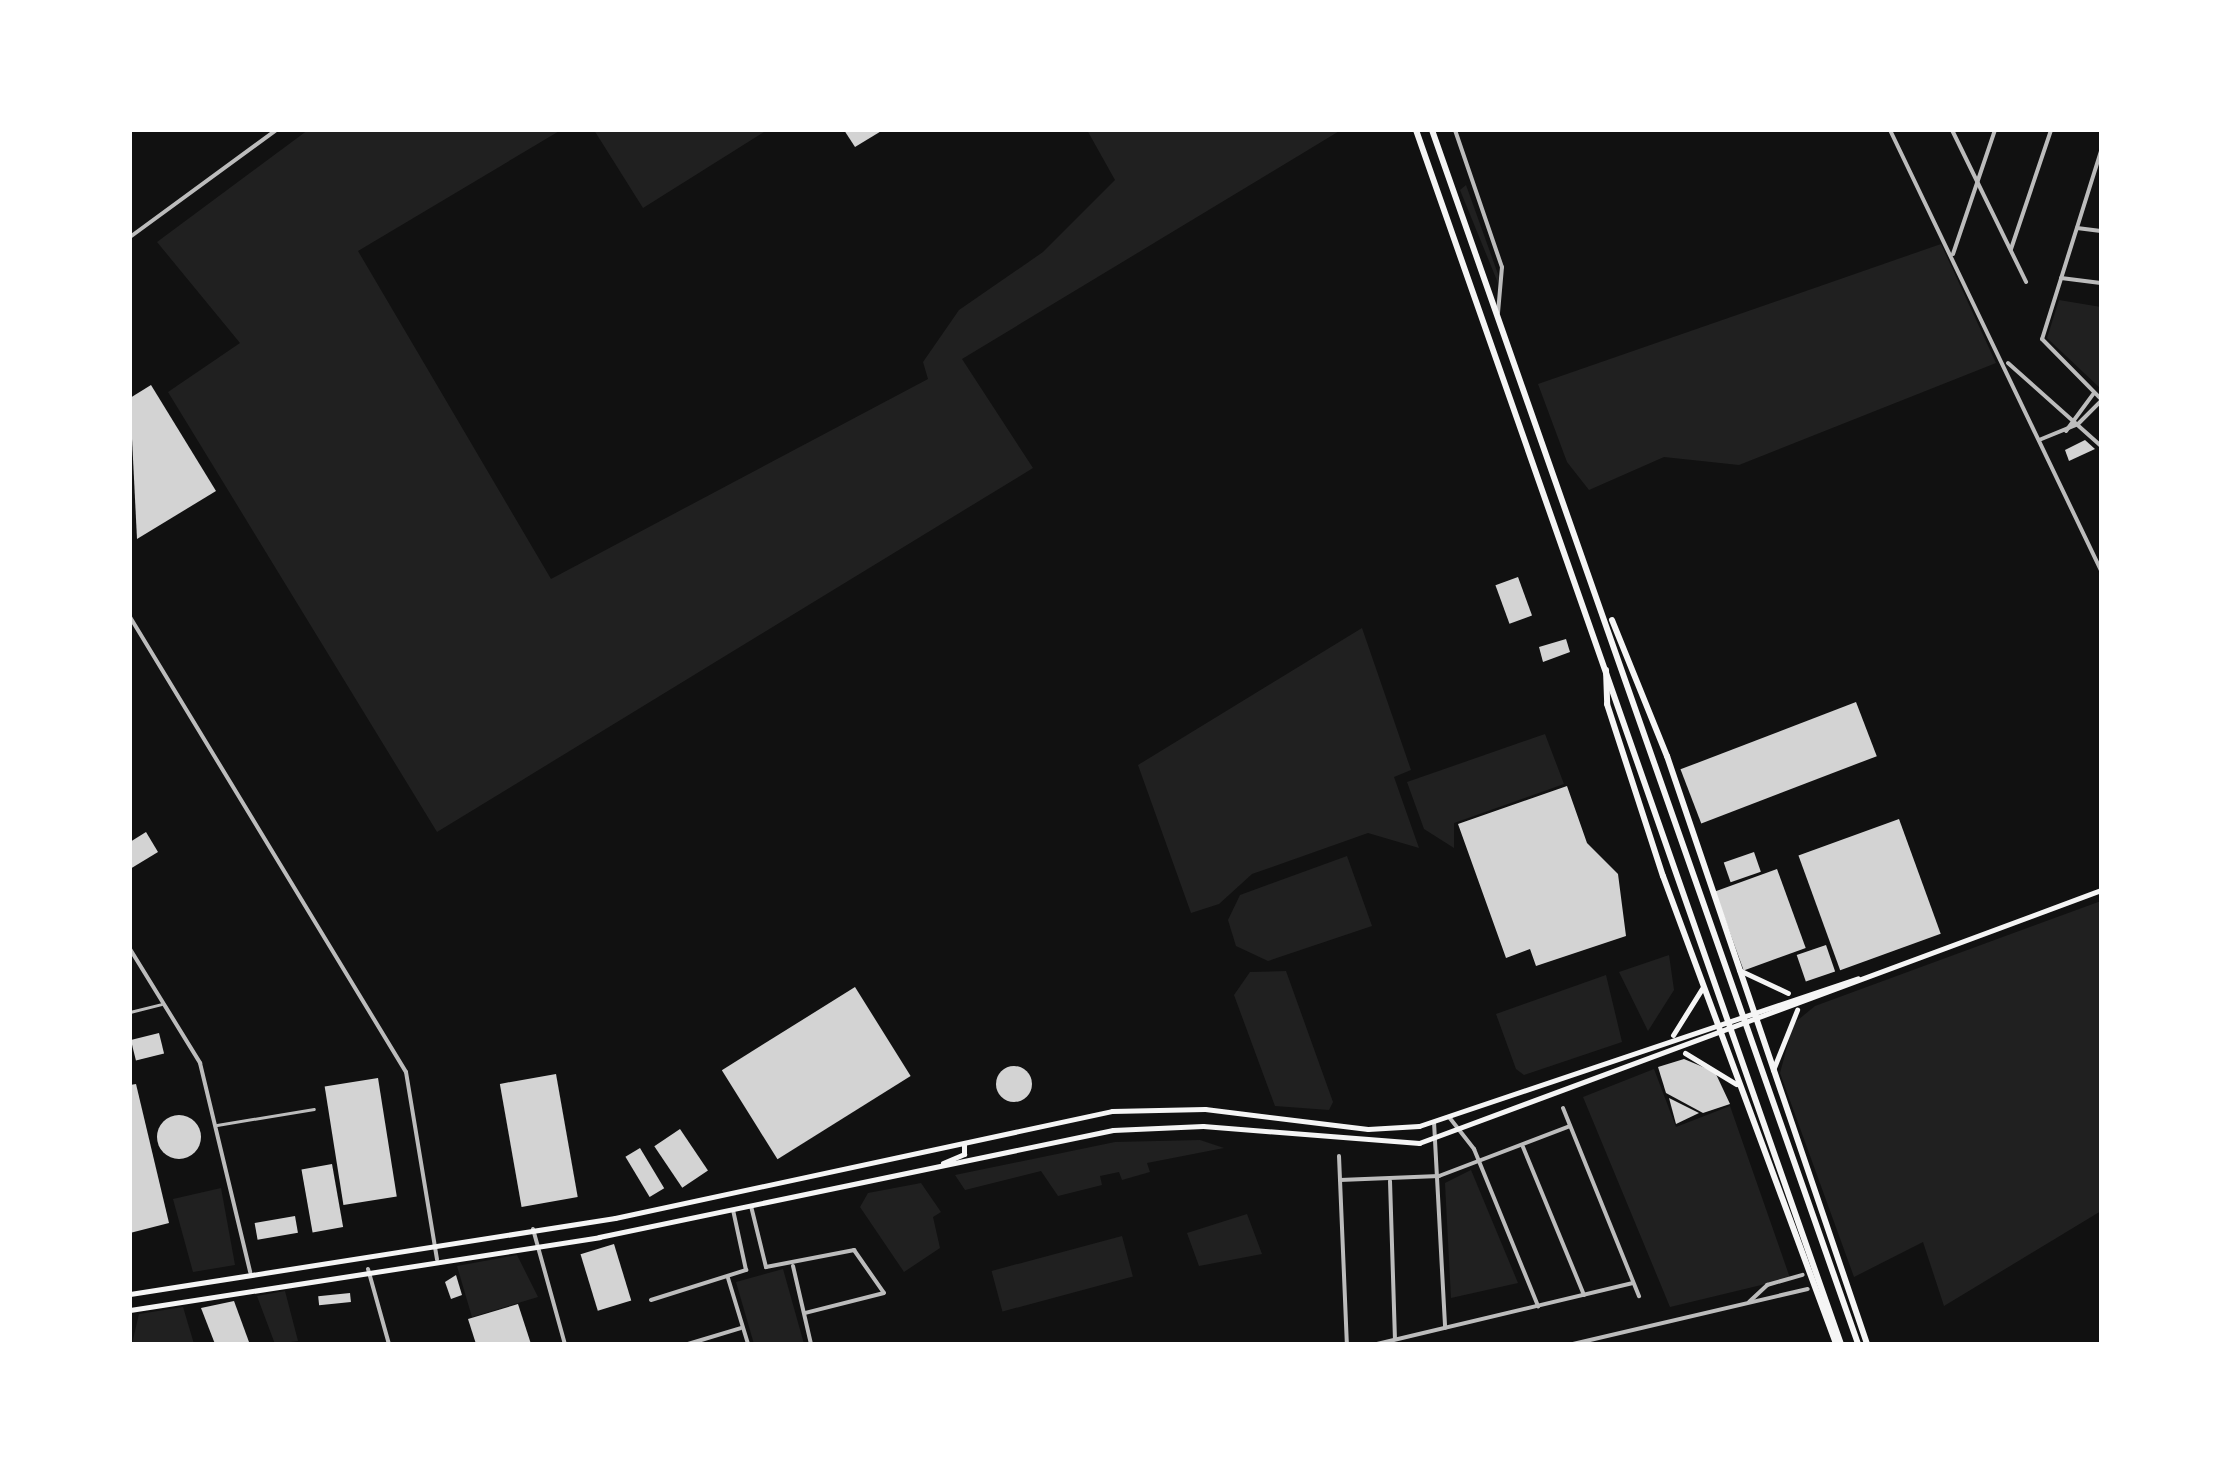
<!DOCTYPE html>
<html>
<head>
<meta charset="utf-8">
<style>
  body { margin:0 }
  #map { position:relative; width:2231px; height:1474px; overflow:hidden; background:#111; font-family:Spectral,serif }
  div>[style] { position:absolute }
  .green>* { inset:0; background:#202020; transform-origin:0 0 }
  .building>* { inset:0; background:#d3d3d3; transform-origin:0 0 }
  .round { border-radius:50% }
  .service>* { height:2.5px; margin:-1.25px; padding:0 1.25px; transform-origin:1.25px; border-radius:1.25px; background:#bcbcbc }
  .minor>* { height:4px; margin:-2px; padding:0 2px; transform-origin:2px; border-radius:2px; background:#bcbcbc }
  .secondary>* { height:5px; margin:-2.5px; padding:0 2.5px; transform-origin:2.5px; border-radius:2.5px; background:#f5f5f5 }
  .trunk>* { height:6px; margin:-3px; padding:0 3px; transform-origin:3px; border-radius:3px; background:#f5f5f5 }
  span { translate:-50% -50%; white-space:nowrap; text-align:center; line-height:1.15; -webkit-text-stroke:8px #fff; paint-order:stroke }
  .frame { position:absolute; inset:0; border:132px solid #fff; pointer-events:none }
</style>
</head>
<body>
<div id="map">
  <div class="green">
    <i style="clip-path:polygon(308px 130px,561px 130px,358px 251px,551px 579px,928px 379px,923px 362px,959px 310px,1043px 252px,1115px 180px,1087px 130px,1341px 130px,962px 359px,1033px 468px,437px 832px,168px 392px,240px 343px,157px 242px)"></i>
    <i style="clip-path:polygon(594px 130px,767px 130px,643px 208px)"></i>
    <i style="clip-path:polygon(1466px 185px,1499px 277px,1498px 283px,1460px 190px)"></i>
    <i style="clip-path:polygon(1941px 244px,1996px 363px,1739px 465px,1664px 457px,1589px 490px,1567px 462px,1538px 384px)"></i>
    <i style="clip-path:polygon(2059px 300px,2101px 307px,2101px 389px,2047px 338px)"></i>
    <i style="clip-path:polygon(1362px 628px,1411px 770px,1394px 777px,1419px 848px,1368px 833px,1252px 874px,1219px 904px,1191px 913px,1138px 765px)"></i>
    <i style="clip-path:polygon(1545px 734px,1564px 784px,1454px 823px,1454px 848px,1424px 829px,1407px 782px)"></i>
    <i style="clip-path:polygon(1347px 856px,1372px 926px,1268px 961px,1236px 946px,1228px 920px,1240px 895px)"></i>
    <i style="clip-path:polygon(2101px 901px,2101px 1211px,1944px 1306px,1923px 1242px,1854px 1277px,1780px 1073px,1793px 1024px,1815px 1006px)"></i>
    <i style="clip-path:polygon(1669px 955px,1674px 990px,1648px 1031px,1619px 972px)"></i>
    <i style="clip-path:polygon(1286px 971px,1333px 1102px,1329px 1110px,1275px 1106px,1234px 995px,1250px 972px)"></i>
    <i style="clip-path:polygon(1606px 975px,1622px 1042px,1524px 1075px,1516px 1069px,1496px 1014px)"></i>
    <i style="clip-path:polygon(1654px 1069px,1676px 1127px,1730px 1106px,1790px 1278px,1670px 1307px,1583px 1097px)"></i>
    <i style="clip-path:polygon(1200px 1140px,1224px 1148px,1147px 1163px,1150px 1172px,1122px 1180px,1119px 1172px,1100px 1176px,1102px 1185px,1058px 1196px,1041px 1171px,965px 1190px,955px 1175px,1115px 1142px)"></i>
    <i style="clip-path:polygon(1471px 1170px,1518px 1283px,1451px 1298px,1445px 1183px)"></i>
    <i style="clip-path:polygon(921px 1183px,941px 1212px,933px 1217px,940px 1248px,904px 1272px,860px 1207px,868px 1193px)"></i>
    <i style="clip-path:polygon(221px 1188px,235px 1265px,193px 1272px,173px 1199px)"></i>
    <i style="clip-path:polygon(1247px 1214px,1262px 1254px,1199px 1266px,1187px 1233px)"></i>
    <i style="left:1122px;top:1236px;width:42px;height:135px;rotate:75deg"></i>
    <i style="clip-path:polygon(517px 1255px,538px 1297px,472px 1317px,457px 1266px)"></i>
    <i style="clip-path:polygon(783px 1269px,804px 1344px,754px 1344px,736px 1282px)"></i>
    <i style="clip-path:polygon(285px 1291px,298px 1341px,275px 1344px,257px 1296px)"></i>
    <i style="clip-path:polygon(183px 1307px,194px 1344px,132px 1344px,139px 1314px)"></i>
  </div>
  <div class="building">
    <i style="clip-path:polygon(844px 130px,883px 130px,855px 147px)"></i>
    <i style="clip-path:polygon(151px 385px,216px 491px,137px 539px,130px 398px)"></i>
    <i style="clip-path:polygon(2085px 440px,2095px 449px,2069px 461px,2065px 450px)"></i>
    <i style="left:1518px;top:577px;width:41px;height:24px;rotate:70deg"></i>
    <i style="clip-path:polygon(1566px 639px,1570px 652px,1543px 662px,1539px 647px)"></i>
    <i style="left:1856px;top:702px;width:58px;height:188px;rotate:69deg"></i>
    <i style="clip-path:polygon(1567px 786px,1587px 843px,1618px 874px,1626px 936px,1536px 966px,1530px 949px,1506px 958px,1458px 824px)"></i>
    <i style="left:1899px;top:819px;width:122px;height:107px;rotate:70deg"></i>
    <i style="clip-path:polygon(146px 832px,158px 852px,130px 869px,130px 842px)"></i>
    <i style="left:1754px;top:852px;width:21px;height:32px;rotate:71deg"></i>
    <i style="left:1777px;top:869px;width:84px;height:66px;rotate:70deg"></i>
    <i style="left:1826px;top:945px;width:28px;height:31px;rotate:71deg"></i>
    <i style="left:855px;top:987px;width:105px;height:157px;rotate:58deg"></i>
    <i style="left:159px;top:1033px;width:21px;height:29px;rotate:76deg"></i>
    <i style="clip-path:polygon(1684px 1059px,1715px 1072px,1730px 1104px,1703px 1113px,1666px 1093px,1658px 1067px)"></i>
    <i class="round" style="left:996px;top:1066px;width:36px;height:36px"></i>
    <i style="left:556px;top:1074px;width:125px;height:57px;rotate:80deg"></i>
    <i style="left:378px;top:1078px;width:120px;height:54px;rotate:81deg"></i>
    <i style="clip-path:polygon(136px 1084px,169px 1223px,130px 1233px,130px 1085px)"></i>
    <i style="clip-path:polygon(1669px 1098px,1699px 1113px,1676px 1124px)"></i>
    <i class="round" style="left:157px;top:1115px;width:44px;height:44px"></i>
    <i style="left:680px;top:1129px;width:50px;height:31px;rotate:56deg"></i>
    <i style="left:640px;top:1148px;width:47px;height:17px;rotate:59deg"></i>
    <i style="left:332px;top:1164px;width:64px;height:31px;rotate:80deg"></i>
    <i style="left:295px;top:1216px;width:17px;height:41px;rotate:80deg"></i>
    <i style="left:614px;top:1244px;width:59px;height:35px;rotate:73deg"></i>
    <i style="clip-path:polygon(456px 1275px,462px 1295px,451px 1299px,445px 1282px)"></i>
    <i style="left:350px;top:1293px;width:9px;height:32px;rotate:84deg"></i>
    <i style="clip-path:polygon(234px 1301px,249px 1342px,215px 1344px,201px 1308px)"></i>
    <i style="clip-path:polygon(518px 1304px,531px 1344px,476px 1344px,468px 1319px)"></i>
  </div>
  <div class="service">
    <i style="left:130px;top:1012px;width:32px;rotate:-14deg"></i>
    <i style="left:217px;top:1125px;width:98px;rotate:-9.4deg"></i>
  </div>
  <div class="minor">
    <i style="left:1455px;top:130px;width:145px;rotate:71.1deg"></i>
    <i style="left:1502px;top:267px;width:46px;rotate:95deg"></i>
    <i style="left:1890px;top:130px;width:488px;rotate:64.4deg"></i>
    <i style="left:1952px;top:130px;width:169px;rotate:64deg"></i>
    <i style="left:2101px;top:151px;width:197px;rotate:107.4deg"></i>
    <i style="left:2042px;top:339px;width:84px;rotate:45.5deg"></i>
    <i style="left:2077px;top:228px;width:24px;rotate:7deg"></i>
    <i style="left:130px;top:237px;width:181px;rotate:-36.2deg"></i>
    <i style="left:2011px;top:249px;width:126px;rotate:-71.4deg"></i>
    <i style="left:1953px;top:254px;width:131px;rotate:-71.3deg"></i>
    <i style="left:2061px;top:278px;width:40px;rotate:7.1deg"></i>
    <i style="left:2008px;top:363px;width:125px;rotate:41.7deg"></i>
    <i style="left:2066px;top:431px;width:47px;rotate:-53.6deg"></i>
    <i style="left:2039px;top:440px;width:42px;rotate:-22.3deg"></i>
    <i style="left:2078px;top:424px;width:33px;rotate:-45deg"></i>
    <i style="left:130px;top:617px;width:532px;rotate:58.76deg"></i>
    <i style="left:406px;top:1072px;width:190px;rotate:80.6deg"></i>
    <i style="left:130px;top:949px;width:134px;rotate:58.4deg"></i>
    <i style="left:200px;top:1063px;width:215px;rotate:76.5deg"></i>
    <i style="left:1563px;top:1108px;width:203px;rotate:68deg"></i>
    <i style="left:1449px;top:1117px;width:41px;rotate:52deg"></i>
    <i style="left:1474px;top:1149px;width:170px;rotate:67.8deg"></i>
    <i style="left:1434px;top:1122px;width:206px;rotate:86.9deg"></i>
    <i style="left:1523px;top:1147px;width:160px;rotate:67.6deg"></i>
    <i style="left:1339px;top:1156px;width:188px;rotate:87.6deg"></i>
    <i style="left:1340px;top:1180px;width:99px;rotate:-2.3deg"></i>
    <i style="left:1439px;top:1176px;width:140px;rotate:-20.9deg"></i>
    <i style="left:1390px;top:1181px;width:158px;rotate:88.2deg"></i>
    <i style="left:751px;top:1206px;width:63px;rotate:76.2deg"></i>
    <i style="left:766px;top:1267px;width:90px;rotate:-10.9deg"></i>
    <i style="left:854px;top:1250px;width:52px;rotate:55.1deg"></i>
    <i style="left:884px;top:1293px;width:81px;rotate:165.8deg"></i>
    <i style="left:533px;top:1229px;width:119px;rotate:74.5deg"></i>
    <i style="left:793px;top:1266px;width:80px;rotate:77deg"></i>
    <i style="left:368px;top:1269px;width:78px;rotate:74.4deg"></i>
    <i style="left:728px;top:1278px;width:69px;rotate:73.1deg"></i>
    <i style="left:651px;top:1300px;width:100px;rotate:-17.5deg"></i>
    <i style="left:746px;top:1270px;width:61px;rotate:-102.2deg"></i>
    <i style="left:1749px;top:1302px;width:25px;rotate:-43deg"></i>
    <i style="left:1767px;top:1285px;width:37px;rotate:-16deg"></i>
    <i style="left:688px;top:1344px;width:55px;rotate:-16.8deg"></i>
    <i style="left:896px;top:1344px;width:26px"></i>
    <i style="left:1377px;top:1344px;width:263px;rotate:-13.4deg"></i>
    <i style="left:1573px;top:1344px;width:241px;rotate:-13.2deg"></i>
  </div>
  <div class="secondary">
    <i style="left:1739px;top:970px;width:54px;rotate:25.1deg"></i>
    <i style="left:1673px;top:1035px;width:57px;rotate:-58deg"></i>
    <i style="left:1685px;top:1053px;width:60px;rotate:31.3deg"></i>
    <i style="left:1773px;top:1070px;width:65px;rotate:-68.2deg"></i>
    <i style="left:943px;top:1163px;width:23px;rotate:-23deg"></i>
    <i style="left:964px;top:1154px;width:10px;rotate:-90deg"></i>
    <i style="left:130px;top:1294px;width:491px;rotate:-8.9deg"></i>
    <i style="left:615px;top:1218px;width:508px;rotate:-12.15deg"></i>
    <i style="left:1112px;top:1111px;width:93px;rotate:-1.2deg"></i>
    <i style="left:1205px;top:1109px;width:164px;rotate:7deg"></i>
    <i style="left:1368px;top:1129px;width:51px;rotate:-3.4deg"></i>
    <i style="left:1419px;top:1126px;width:463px;rotate:-18.6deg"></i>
    <i style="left:130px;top:1310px;width:475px;rotate:-8.8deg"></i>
    <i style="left:599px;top:1237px;width:525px;rotate:-11.76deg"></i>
    <i style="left:1113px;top:1130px;width:90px;rotate:-2.5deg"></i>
    <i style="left:1203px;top:1126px;width:217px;rotate:4.5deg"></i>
    <i style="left:1419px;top:1143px;width:727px;rotate:-20.35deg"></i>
  </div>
  <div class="trunk">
    <i style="left:1416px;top:130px;width:1286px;rotate:70.71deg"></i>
    <i style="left:1432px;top:130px;width:1287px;rotate:70.66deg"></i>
    <i style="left:1612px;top:620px;width:147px;rotate:68deg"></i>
    <i style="left:1667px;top:756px;width:621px;rotate:71.21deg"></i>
    <i style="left:1606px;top:670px;width:34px;rotate:88deg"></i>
    <i style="left:1607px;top:704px;width:181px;rotate:72deg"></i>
    <i style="left:1663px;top:876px;width:499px;rotate:69.7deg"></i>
  </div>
  <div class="frame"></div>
</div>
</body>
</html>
